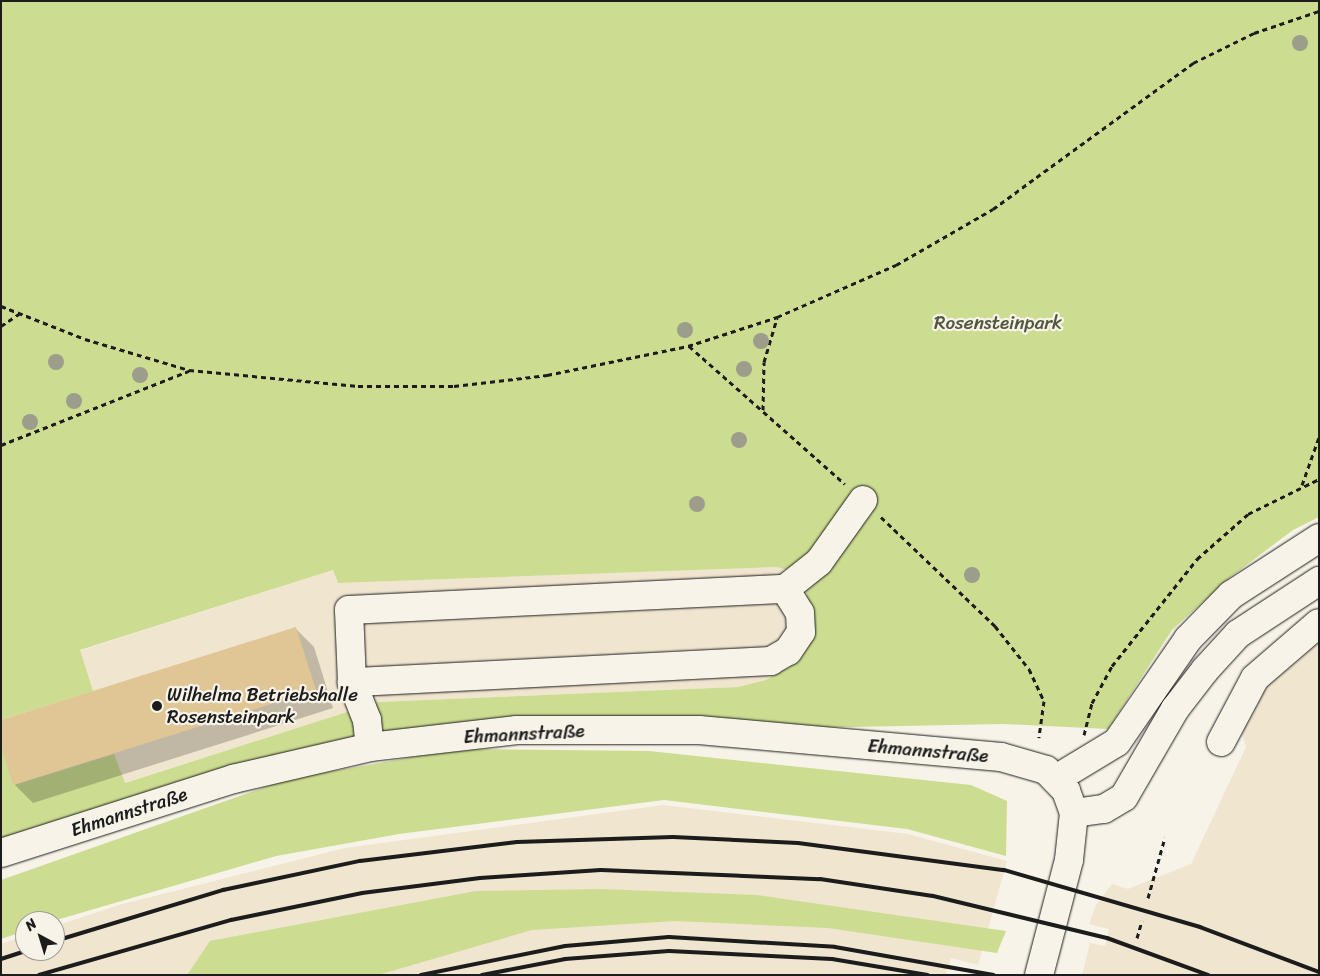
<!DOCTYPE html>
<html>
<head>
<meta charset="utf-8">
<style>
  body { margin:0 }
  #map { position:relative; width:1320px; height:976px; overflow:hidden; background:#f7f3e8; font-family:Sriracha,sans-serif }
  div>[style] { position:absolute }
  .built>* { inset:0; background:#f0e5cf }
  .green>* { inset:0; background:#ccdc90 }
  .shadow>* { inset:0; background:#0003 }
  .building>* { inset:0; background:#e0c595 }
  .path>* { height:3px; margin-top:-1.5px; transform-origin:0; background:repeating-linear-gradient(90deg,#1c1c1c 0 5px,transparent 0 9px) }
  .roads { filter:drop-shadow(0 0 1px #1c1c1c) drop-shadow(0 0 1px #1c1c1c) }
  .minor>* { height:28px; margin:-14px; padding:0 14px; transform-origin:14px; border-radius:14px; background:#f7f3e8 }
  .rail>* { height:4px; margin:-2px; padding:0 2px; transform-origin:2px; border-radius:2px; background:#1c1c1c }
  .trees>* { width:16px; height:16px; margin:-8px; border-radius:50%; background:#9c9d8b }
  .dots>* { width:14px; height:14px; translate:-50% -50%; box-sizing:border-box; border:2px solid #f7f3e8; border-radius:50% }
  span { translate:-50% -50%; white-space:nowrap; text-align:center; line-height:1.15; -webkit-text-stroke:4.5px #f7f3e8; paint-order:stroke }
  .park-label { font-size:19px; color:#51563f }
  .poi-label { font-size:19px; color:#1c1c1c }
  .left { translate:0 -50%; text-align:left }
  .street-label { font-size:19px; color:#1c1c1c }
  .frame { position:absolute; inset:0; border:2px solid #1c1c1c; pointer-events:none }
  .north { position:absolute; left:15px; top:911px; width:50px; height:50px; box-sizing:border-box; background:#f7f3e8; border:1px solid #9f9d96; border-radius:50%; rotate:321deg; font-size:14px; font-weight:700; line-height:20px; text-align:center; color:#1c1c1c }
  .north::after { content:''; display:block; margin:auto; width:18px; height:22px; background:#1c1c1c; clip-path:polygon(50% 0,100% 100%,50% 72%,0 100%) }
</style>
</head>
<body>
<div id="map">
  <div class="built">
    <i style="clip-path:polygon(776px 567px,793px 571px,805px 587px,810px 608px,799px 657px,766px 680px,738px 687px,378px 702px,124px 783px,114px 754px,13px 785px,1px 746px,79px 651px,333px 570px,338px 583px)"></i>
    <i style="clip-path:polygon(1319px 633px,1319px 975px,1082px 975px,1090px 943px,1105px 946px,1109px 929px,1089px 924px,1096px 905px,1112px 884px,1128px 889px,1191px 864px,1246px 747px,1242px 734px,1250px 701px)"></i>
    <i style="clip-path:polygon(663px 805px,908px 834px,1007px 861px,978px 965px,951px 958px,946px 975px,1px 975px,1px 944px,25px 936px,25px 951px,55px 951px,55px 926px,119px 905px,345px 848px)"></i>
  </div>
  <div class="green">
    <i style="clip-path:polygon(1px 1px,1319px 1px,1319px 517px,1293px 530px,1228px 579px,1172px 630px,1108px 729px,1003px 724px,699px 730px,370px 747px,1px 853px,1px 746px,14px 785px,114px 754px,125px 783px,378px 702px,738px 687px,766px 680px,799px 657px,810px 608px,805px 587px,793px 571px,776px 567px,338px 583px,333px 570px,80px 650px,93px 691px,1px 720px)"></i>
    <i style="clip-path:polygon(459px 749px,649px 751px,971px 785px,1007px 801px,1006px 856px,907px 829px,664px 800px,399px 834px,276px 856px,53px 921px,25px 921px,25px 931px,1px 939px,1px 880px,288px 779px)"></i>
    <i style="clip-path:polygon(600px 889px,757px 895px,1006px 931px,997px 953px,828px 928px,675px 921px,532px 930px,378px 975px,187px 975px,210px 941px,476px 891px)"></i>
  </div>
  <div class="shadow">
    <i style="clip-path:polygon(296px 629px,314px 647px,333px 708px,33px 803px,15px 785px,1px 742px)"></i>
  </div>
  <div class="building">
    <i style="clip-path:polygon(296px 627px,316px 690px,13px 785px,1px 746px,1px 720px)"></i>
  </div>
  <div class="path">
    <i style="left:1px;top:306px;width:90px;rotate:21.4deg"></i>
    <i style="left:85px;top:339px;width:109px;rotate:16.6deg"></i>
    <i style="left:189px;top:370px;width:170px;rotate:5.4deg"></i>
    <i style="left:358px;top:386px;width:96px"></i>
    <i style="left:454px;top:386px;width:94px;rotate:-6.7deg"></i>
    <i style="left:547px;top:375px;width:144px;rotate:-11.6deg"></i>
    <i style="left:688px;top:346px;width:94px;rotate:-18deg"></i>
    <i style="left:777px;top:317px;width:130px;rotate:-23.6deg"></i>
    <i style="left:896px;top:265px;width:112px;rotate:-30deg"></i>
    <i style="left:993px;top:209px;width:248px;rotate:-36.1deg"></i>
    <i style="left:1193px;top:63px;width:68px;rotate:-26.2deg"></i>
    <i style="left:1254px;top:33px;width:69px;rotate:-18.7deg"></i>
    <i style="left:1px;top:326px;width:22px;rotate:-34deg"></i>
    <i style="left:689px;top:346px;width:208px;rotate:41.5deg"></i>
    <i style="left:763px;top:410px;width:48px;rotate:-88.8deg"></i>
    <i style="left:764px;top:362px;width:46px;rotate:-73.5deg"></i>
    <i style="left:1px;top:445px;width:202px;rotate:-21.5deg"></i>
    <i style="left:1302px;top:485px;width:51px;rotate:-70.5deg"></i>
    <i style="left:881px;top:517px;width:158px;rotate:43.7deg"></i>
    <i style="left:995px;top:626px;width:55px;rotate:51.7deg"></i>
    <i style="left:1029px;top:669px;width:35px;rotate:65deg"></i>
    <i style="left:1044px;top:701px;width:37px;rotate:98deg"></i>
    <i style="left:1084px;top:735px;width:33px;rotate:-76deg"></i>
    <i style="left:1092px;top:703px;width:42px;rotate:-61.6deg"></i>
    <i style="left:1112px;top:666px;width:137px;rotate:-51.5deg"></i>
    <i style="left:1197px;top:559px;width:68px;rotate:-41.4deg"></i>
    <i style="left:1248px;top:514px;width:79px;rotate:-26.2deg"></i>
    <i style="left:1148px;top:898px;width:63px;rotate:-74.4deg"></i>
    <i style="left:1137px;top:938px;width:18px;rotate:-74deg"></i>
  </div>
  <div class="roads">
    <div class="minor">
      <i style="left:785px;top:589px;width:43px;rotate:-38.5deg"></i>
      <i style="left:819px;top:562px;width:76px;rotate:-54.6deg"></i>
      <i style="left:352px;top:682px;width:72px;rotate:-92.4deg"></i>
      <i style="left:349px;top:610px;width:437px;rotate:-2.8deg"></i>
      <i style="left:785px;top:589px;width:28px;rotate:58deg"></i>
      <i style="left:800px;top:613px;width:19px;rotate:87deg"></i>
      <i style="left:801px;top:632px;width:23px;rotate:124deg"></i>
      <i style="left:788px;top:651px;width:20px;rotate:150deg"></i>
      <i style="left:771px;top:661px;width:420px;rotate:177.1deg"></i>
      <i style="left:352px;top:682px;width:41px;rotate:68.5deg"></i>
      <i style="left:367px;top:720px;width:27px;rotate:84deg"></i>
      <i style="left:1221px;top:742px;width:72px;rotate:-62deg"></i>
      <i style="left:1255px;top:678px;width:84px;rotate:-40.7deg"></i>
      <i style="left:1056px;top:779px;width:71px;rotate:-31.2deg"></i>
      <i style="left:1117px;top:742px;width:125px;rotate:-55.4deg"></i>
      <i style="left:1188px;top:639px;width:62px;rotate:-45.7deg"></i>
      <i style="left:1231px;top:595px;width:105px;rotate:-32.9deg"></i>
      <i style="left:1074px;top:813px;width:30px;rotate:-8deg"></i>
      <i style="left:1104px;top:809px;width:23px;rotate:-31deg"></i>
      <i style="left:1124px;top:797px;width:102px;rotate:-59.9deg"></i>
      <i style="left:1175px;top:709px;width:49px;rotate:-52.4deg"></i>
      <i style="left:1205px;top:670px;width:49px;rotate:-47.5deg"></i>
      <i style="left:1238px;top:634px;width:97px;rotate:-33.2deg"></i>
      <i style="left:1px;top:853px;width:244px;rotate:-17.7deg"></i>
      <i style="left:233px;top:779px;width:141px;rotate:-13.1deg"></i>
      <i style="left:370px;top:747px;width:148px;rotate:-6.6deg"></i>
      <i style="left:517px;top:730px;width:182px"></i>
      <i style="left:699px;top:730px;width:303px;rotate:5.1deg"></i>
      <i style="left:1001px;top:757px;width:47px;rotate:16.1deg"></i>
      <i style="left:1046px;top:770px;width:29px;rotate:46deg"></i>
      <i style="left:1066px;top:791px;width:23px;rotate:70deg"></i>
      <i style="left:1074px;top:813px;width:47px;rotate:96.1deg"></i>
      <i style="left:1069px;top:860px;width:119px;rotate:104.6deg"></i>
    </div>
  </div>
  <div class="rail">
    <i style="left:55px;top:941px;width:176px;rotate:-16.9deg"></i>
    <i style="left:223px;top:890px;width:140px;rotate:-12deg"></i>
    <i style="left:360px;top:861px;width:158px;rotate:-6.9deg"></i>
    <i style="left:517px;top:842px;width:156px;rotate:-1.8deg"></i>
    <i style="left:673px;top:837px;width:125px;rotate:2.7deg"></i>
    <i style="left:798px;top:843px;width:208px;rotate:7.5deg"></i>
    <i style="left:1004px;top:870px;width:204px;rotate:16.2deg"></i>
    <i style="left:1200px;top:927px;width:127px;rotate:20.7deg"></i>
    <i style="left:1px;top:959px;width:25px;rotate:-18deg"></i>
    <i style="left:39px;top:975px;width:200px;rotate:-16deg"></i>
    <i style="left:231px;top:920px;width:134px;rotate:-11.6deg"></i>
    <i style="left:362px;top:893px;width:119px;rotate:-7.2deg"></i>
    <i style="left:480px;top:878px;width:121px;rotate:-3.8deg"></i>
    <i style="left:601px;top:870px;width:219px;rotate:2.4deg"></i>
    <i style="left:820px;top:879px;width:114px;rotate:8.6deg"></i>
    <i style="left:933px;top:896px;width:179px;rotate:13.6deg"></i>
    <i style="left:1107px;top:938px;width:108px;rotate:20.1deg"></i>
    <i style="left:421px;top:975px;width:147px;rotate:-11.4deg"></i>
    <i style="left:565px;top:946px;width:104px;rotate:-4.9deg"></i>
    <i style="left:669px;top:937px;width:166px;rotate:3.4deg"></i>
    <i style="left:835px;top:947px;width:161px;rotate:10deg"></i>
    <i style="left:482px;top:975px;width:85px;rotate:-10.9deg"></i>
    <i style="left:565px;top:959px;width:104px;rotate:-4.4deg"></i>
    <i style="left:669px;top:951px;width:163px;rotate:2.8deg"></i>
    <i style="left:832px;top:959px;width:97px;rotate:9.5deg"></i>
  </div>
  <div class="trees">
    <i style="left:1300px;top:43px"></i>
    <i style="left:685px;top:330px"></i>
    <i style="left:761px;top:341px"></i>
    <i style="left:56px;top:362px"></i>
    <i style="left:744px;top:369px"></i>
    <i style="left:140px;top:375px"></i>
    <i style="left:74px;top:401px"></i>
    <i style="left:30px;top:422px"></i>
    <i style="left:739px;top:440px"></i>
    <i style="left:697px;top:504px"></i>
    <i style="left:972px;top:575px"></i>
  </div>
  <div class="dots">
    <i style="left:157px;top:706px;background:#1c1c1c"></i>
  </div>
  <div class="park-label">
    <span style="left:998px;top:323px">Rosensteinpark</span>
  </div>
  <div class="poi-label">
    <span class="left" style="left:167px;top:706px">Wilhelma Betriebshalle<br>Rosensteinpark</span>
  </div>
  <div class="street-label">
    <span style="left:524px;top:734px;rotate:-3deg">Ehmannstraße</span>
    <span style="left:928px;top:751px;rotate:5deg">Ehmannstraße</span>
    <span style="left:129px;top:812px;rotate:-18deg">Ehmannstraße</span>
  </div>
  <div class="frame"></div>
  <div class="north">N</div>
</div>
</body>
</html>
